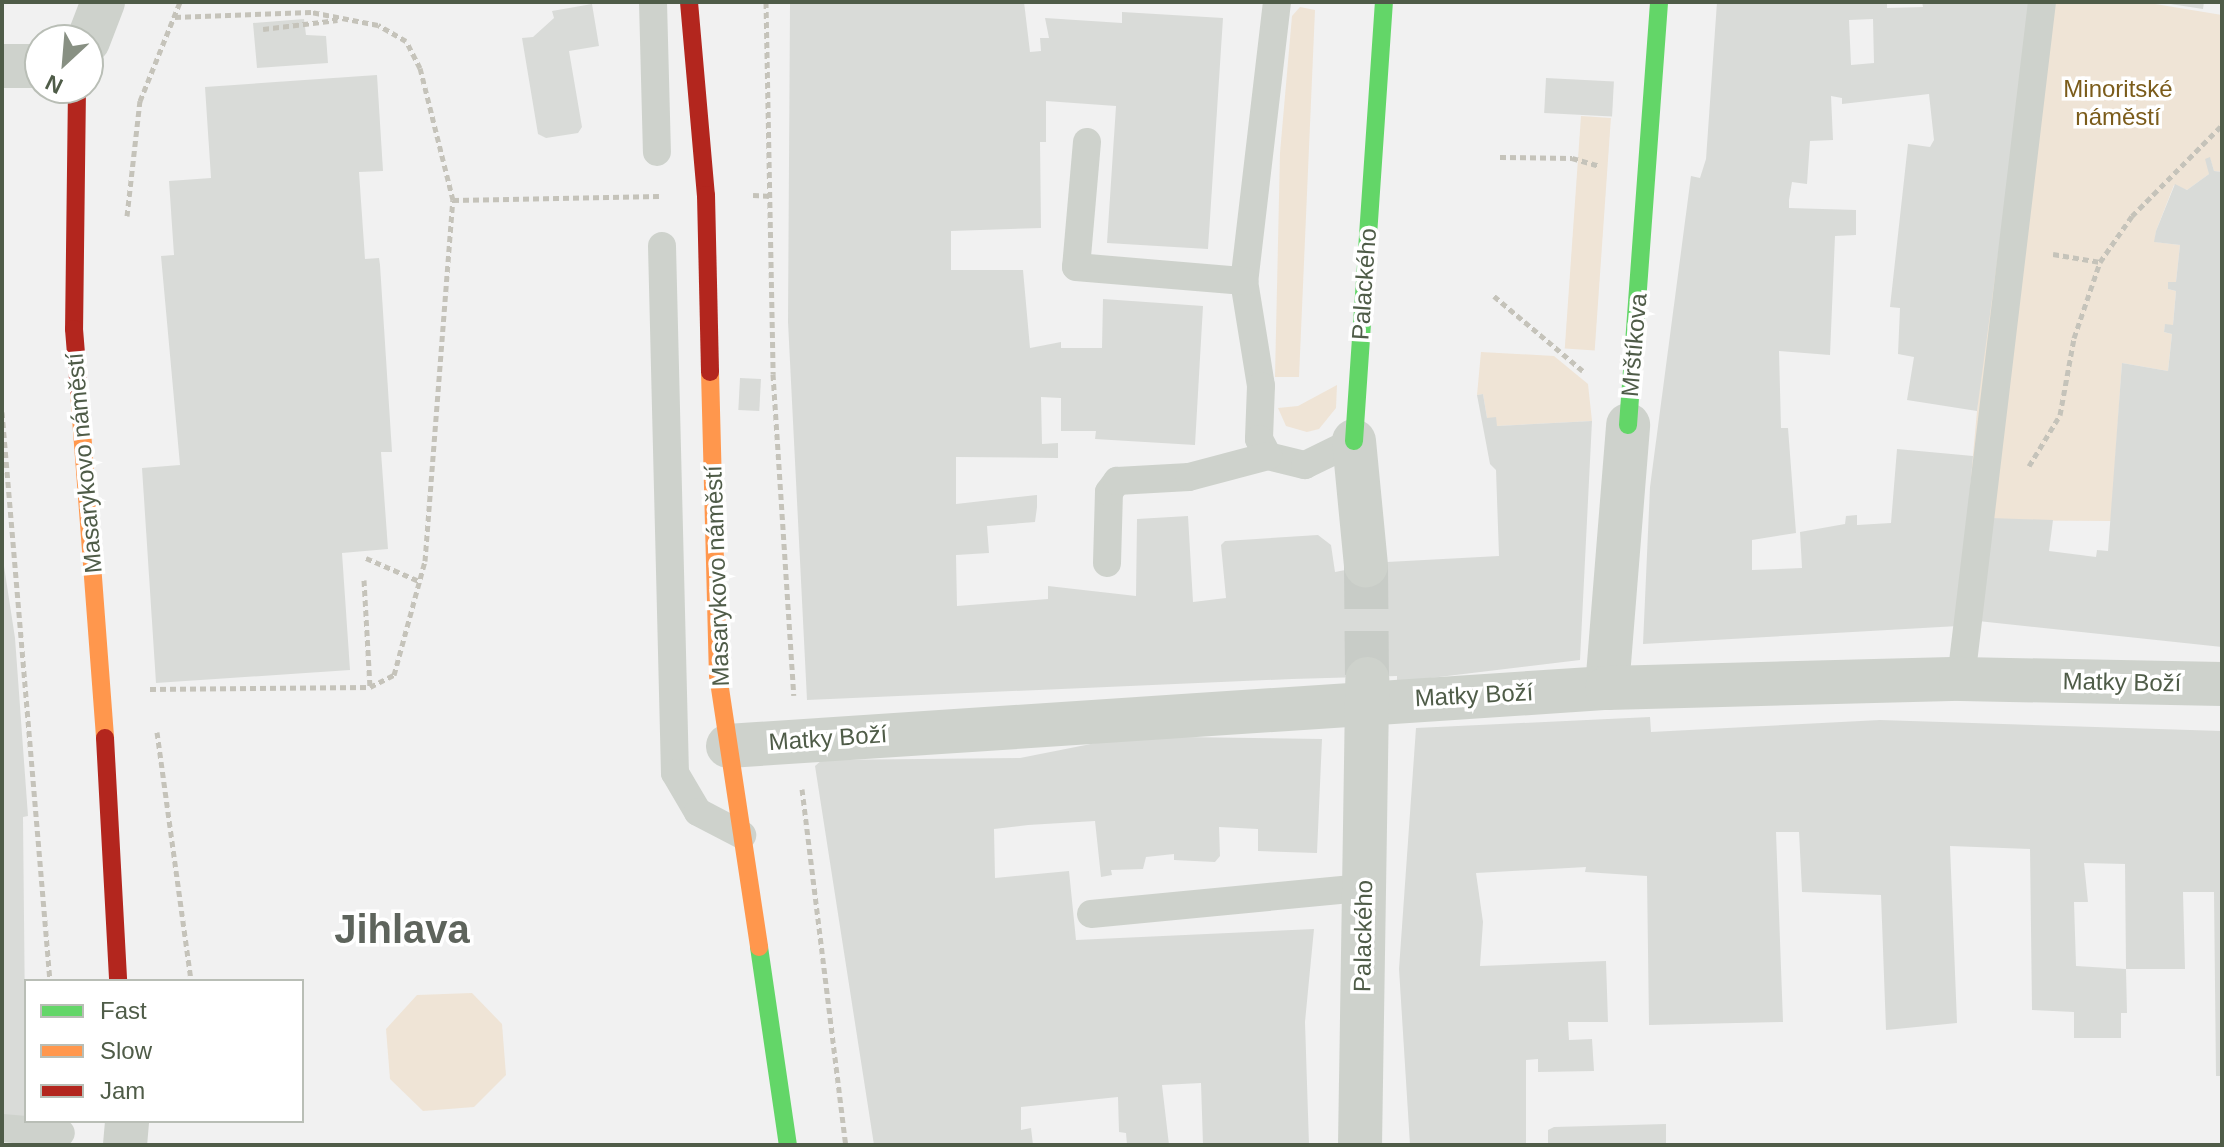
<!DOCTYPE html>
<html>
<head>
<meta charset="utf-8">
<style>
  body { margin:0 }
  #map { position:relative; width:2224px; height:1147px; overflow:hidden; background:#f1f1f1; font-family:Helvetica,sans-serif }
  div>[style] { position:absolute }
  .green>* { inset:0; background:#efe4d6; transform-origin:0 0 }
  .building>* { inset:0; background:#d9dbd8; transform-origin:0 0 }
  .street-tunnel>* { height:44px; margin-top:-22px; transform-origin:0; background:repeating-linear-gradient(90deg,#c8ccc7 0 44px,transparent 0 66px) }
  .path>* { height:5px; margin-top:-2.5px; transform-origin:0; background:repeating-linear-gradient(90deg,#c5c3ba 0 6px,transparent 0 10px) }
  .lane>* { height:28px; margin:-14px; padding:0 14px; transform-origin:14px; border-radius:14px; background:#ced2cc }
  .street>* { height:44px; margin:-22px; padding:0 22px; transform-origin:22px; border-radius:22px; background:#ced2cc }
  .fast>* { height:18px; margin:-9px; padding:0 9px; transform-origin:9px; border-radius:9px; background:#63d668 }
  .slow>* { height:18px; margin:-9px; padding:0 9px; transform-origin:9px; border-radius:9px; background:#ff974d }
  .jam>* { height:18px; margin:-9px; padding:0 9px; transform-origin:9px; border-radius:9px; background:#b3261e }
  span { translate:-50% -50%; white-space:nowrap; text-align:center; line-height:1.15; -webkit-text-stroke:7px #fff; paint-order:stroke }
  .park-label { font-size:24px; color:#7b5c1b }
  .street-label { font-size:24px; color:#4f5c48 }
  .town-label { font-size:40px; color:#5e645c; font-weight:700 }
  .frame { position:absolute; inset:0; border:4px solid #4f5c48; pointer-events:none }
  .legend { position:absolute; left:24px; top:979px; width:280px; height:144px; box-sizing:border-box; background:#fff; border:2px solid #b9beb6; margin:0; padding:10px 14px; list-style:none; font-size:24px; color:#4f5c48 }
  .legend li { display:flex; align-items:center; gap:16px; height:40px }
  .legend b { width:40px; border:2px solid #b9beb6 }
  .north { position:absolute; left:24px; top:24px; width:80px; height:80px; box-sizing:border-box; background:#fff; border:2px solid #b9beb6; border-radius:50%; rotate:206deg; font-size:22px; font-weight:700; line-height:32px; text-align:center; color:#4f5c48 }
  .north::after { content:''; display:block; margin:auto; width:28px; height:36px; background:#889083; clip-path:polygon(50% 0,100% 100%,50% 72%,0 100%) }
</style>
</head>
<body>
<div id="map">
  <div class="green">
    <i style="clip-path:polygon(2032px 2px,2143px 2px,2222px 15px,2222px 172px,2214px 171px,2210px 158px,2209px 174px,2187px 190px,2174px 185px,2156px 231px,2155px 242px,2180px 245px,2176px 282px,2168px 282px,2168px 289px,2176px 291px,2173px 325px,2165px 325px,2164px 332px,2172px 334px,2168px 371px,2122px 363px,2111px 521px,1967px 520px,1981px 368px)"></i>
    <i style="clip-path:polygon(1300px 7px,1315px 10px,1299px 377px,1275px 377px,1280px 153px,1292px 16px)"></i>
    <i style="left:1581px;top:116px;width:30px;height:233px;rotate:4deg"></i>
    <i style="clip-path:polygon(1481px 352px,1554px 356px,1588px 384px,1592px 421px,1497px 426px,1487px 418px,1483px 394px,1477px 395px)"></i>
    <i style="clip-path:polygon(1337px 385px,1336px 408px,1319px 429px,1307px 432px,1286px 426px,1278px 408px,1298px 406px)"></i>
    <i style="clip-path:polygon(472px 993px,502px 1024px,506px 1075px,474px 1107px,423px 1111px,390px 1079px,386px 1029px,417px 995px)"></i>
  </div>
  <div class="building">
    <i style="clip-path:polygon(790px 2px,1024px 2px,1030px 52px,1041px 51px,1040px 38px,1049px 38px,1045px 18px,1122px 23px,1122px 12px,1223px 18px,1208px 249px,1107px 243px,1116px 106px,1046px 101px,1046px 142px,1040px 142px,1041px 228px,951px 231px,951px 270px,1023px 270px,1030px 348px,1061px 342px,1061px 348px,1102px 348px,1103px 299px,1203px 306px,1195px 445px,1095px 439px,1096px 431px,1061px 431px,1061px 398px,1041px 397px,1042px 444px,1058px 443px,1058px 458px,956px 457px,956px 504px,1037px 495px,1037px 507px,1035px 522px,987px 526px,989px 553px,956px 555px,957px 606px,1048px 599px,1048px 586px,1136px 596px,1137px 519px,1188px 516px,1193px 602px,1226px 598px,1221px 545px,1225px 541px,1318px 535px,1331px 545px,1335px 572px,1387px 562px,1499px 556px,1496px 470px,1490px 464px,1477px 395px,1483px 394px,1487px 418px,1496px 417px,1497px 426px,1592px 421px,1580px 660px,1397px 682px,1397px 676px,1292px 679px,807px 700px,788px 322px)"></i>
    <i style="clip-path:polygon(evenodd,1717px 2px,1887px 2px,1887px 8px,1923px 7px,1922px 2px,2032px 2px,1977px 411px,1907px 400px,1914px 357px,1898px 354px,1900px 308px,1890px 307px,1908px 144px,1930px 147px,1934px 140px,1929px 94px,1842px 104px,1842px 98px,1831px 96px,1833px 140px,1810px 141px,1807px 184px,1792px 182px,1789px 200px,1789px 208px,1856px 210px,1856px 235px,1835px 236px,1830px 355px,1779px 351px,1781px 428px,1788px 428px,1796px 533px,1752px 540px,1752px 570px,1802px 568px,1800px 532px,1845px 524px,1846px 516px,1857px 515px,1857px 525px,1891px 523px,1897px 449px,1973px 456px,1958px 626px,1643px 644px,1650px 487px,1691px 176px,1700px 178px,1706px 159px,1717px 2px,1873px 19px,1874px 63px,1851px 65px,1849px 20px,1873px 19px)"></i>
    <i style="clip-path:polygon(2157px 2px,2204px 2px,2203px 9px)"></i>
    <i style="clip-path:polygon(592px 4px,599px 46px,569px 51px,582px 127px,578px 133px,546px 138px,538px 134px,522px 38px,533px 37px,554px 18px,552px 11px)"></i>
    <i style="clip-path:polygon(304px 19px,306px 35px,326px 36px,328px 63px,257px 68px,253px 23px)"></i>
    <i style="clip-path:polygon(377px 75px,383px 171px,359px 172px,365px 259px,379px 258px,380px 265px,392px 452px,381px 452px,388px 549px,342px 553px,350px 670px,156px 683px,142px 468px,180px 465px,161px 256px,174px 255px,169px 181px,211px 178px,205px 87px)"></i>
    <i style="left:1546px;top:78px;width:68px;height:35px;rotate:3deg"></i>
    <i style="clip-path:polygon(2210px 157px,2214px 171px,2222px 172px,2222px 647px,1978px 621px,1990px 518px,2053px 520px,2049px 551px,2096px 557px,2097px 550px,2108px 551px,2122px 363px,2168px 371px,2172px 334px,2164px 332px,2165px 324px,2173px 325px,2176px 291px,2168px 289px,2168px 282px,2176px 282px,2180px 245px,2154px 242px,2156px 231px,2175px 184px,2187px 190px,2209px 174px,2205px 159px)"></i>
    <i style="left:740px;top:378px;width:21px;height:32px;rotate:3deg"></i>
    <i style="clip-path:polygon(2px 553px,15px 638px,28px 816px,23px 817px,26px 1117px,2px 1116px)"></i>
    <i style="clip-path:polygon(1650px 717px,1651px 732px,1880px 720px,2222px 731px,2222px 1076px,2216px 1076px,2214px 892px,2183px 892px,2185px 969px,2126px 969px,2125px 864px,2084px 863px,2088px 902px,2074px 902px,2076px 966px,2126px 969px,2127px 1013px,2121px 1013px,2121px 1038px,2074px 1038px,2074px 1012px,2032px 1010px,2030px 849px,1950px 846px,1957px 1023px,1886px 1030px,1881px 895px,1802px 892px,1799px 832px,1776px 832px,1783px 1022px,1649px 1025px,1647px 876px,1585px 872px,1586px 867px,1476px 873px,1483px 922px,1480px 966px,1606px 961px,1608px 1022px,1568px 1022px,1569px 1040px,1592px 1039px,1594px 1071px,1538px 1072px,1538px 1059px,1526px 1060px,1526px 1145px,1410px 1145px,1399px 969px,1416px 728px)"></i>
    <i style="clip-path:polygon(1181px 737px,1322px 739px,1317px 853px,1258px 851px,1258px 829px,1219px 827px,1220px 856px,1215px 862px,1174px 860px,1174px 854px,1146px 857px,1143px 869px,1111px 870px,1112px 875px,1101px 877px,1095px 821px,1028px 825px,994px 829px,995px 878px,1069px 871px,1076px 940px,1314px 929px,1305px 1022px,1309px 1145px,1203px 1145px,1201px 1083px,1162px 1085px,1169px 1145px,1127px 1145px,1126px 1133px,1119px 1132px,1118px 1097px,1021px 1107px,1021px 1130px,1031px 1128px,1033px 1145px,874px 1145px,815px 766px,822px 760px,1020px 758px,1106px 741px)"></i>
    <i style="clip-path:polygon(1666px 1124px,1666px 1145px,1548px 1145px,1548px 1130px,1554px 1127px)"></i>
  </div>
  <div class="street-tunnel">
    <i style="left:1366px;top:565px;width:114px;rotate:89.5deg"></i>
  </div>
  <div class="path">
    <i style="left:766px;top:2px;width:372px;rotate:88.9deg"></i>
    <i style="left:773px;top:374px;width:322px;rotate:86.3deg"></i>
    <i style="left:263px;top:29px;width:75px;rotate:-6.9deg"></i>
    <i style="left:1500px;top:157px;width:72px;rotate:0.8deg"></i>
    <i style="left:1572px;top:158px;width:29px;rotate:16deg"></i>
    <i style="left:753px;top:195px;width:19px;rotate:3deg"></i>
    <i style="left:453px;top:200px;width:206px;rotate:-1.1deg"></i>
    <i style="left:127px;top:216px;width:116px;rotate:-83.6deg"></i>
    <i style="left:140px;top:101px;width:107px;rotate:-68deg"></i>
    <i style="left:2053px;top:254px;width:48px;rotate:9.7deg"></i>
    <i style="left:1494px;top:296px;width:116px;rotate:40.1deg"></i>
    <i style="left:2px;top:412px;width:571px;rotate:85.18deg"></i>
    <i style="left:2029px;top:466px;width:60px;rotate:-58.7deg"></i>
    <i style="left:2060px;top:415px;width:78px;rotate:-79.7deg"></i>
    <i style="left:2074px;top:338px;width:80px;rotate:-71.1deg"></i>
    <i style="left:2100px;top:262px;width:56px;rotate:-55.2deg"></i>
    <i style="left:2132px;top:216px;width:128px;rotate:-45.3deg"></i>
    <i style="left:366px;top:558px;width:58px;rotate:23.5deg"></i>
    <i style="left:364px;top:580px;width:107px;rotate:86.8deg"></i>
    <i style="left:150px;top:689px;width:220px;rotate:-0.5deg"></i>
    <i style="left:370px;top:687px;width:27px;rotate:-27deg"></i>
    <i style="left:394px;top:675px;width:118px;rotate:-74.8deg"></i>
    <i style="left:425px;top:561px;width:362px;rotate:-85.6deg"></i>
    <i style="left:453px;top:200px;width:136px;rotate:-104deg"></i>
    <i style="left:420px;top:68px;width:30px;rotate:-117deg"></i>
    <i style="left:406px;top:41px;width:32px;rotate:-150deg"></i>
    <i style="left:378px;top:25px;width:68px;rotate:-169deg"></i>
    <i style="left:311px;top:12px;width:137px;rotate:177.9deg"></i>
    <i style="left:157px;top:732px;width:251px;rotate:82.2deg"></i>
    <i style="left:802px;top:789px;width:359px;rotate:83deg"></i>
  </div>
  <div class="lane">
    <i style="left:653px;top:2px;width:150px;rotate:88.5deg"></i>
    <i style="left:1277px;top:2px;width:281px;rotate:96.7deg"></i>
    <i style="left:1244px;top:281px;width:106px;rotate:80.8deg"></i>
    <i style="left:1261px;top:386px;width:53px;rotate:92.2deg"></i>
    <i style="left:1259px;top:439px;width:19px;rotate:62deg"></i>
    <i style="left:1268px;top:456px;width:38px;rotate:14deg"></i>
    <i style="left:1305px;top:465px;width:55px;rotate:-26.1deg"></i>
    <i style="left:1087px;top:142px;width:125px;rotate:95deg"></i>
    <i style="left:1076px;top:267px;width:169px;rotate:4.8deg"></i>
    <i style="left:662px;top:246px;width:527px;rotate:88.59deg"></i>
    <i style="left:675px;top:773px;width:45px;rotate:59.5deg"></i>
    <i style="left:698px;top:812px;width:50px;rotate:27.6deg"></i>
    <i style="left:1107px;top:563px;width:71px;rotate:-88.4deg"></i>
    <i style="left:1109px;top:492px;width:14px;rotate:-54deg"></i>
    <i style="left:1117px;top:481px;width:72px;rotate:-3.2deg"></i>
    <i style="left:1189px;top:477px;width:82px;rotate:-14.9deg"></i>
    <i style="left:1961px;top:679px;width:682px;rotate:-83.18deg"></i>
    <i style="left:1091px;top:914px;width:273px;rotate:-5.5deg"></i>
    <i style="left:2px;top:1128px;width:59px;rotate:4.8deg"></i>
  </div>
  <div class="street">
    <i style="left:88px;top:41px;width:42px;rotate:-69deg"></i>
    <i style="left:2px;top:66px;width:38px"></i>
    <i style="left:1354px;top:441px;width:125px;rotate:84.5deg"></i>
    <i style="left:1607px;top:688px;width:264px;rotate:-85.4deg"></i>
    <i style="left:728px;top:746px;width:881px;rotate:-3.78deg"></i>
    <i style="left:1607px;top:688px;width:354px;rotate:-1.5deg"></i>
    <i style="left:1961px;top:679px;width:261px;rotate:1.1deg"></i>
    <i style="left:125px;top:1145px;width:24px;rotate:-85deg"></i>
    <i style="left:1360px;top:1145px;width:466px;rotate:-89.1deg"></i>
  </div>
  <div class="fast">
    <i style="left:1628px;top:425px;width:424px;rotate:-85.8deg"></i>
    <i style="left:1354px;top:441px;width:440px;rotate:-86.1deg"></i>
    <i style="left:759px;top:947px;width:200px;rotate:81.7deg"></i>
  </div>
  <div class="slow">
    <i style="left:710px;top:372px;width:303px;rotate:88.5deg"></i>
    <i style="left:718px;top:675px;width:275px;rotate:81.4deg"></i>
    <i style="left:79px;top:391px;width:348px;rotate:85.7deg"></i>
  </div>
  <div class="jam">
    <i style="left:689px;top:2px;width:194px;rotate:85deg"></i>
    <i style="left:706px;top:195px;width:177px;rotate:88.7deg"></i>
    <i style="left:77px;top:88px;width:241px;rotate:90.7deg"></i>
    <i style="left:74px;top:329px;width:62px;rotate:85.4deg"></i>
    <i style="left:105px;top:738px;width:243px;rotate:86.9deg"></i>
  </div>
  <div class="park-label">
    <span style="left:2118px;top:103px">Minoritské<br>náměstí</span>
  </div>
  <div class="street-label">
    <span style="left:1364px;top:284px;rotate:-86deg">Palackého</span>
    <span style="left:1634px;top:345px;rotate:-85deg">Mrštíkova</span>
    <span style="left:84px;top:463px;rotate:-95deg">Masarykovo náměstí</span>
    <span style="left:717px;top:576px;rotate:-92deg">Masarykovo náměstí</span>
    <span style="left:2122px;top:682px;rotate:1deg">Matky Boží</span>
    <span style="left:1474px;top:695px;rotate:-3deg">Matky Boží</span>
    <span style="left:828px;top:738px;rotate:-4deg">Matky Boží</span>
    <span style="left:1363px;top:936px;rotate:-89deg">Palackého</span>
  </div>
  <div class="town-label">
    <span style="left:402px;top:929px">Jihlava</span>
  </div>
  <div class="frame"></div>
  <ul class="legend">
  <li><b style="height:10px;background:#63d668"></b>Fast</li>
  <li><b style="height:10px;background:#ff974d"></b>Slow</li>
  <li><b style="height:10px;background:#b3261e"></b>Jam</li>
  </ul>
  <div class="north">N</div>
</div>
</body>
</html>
